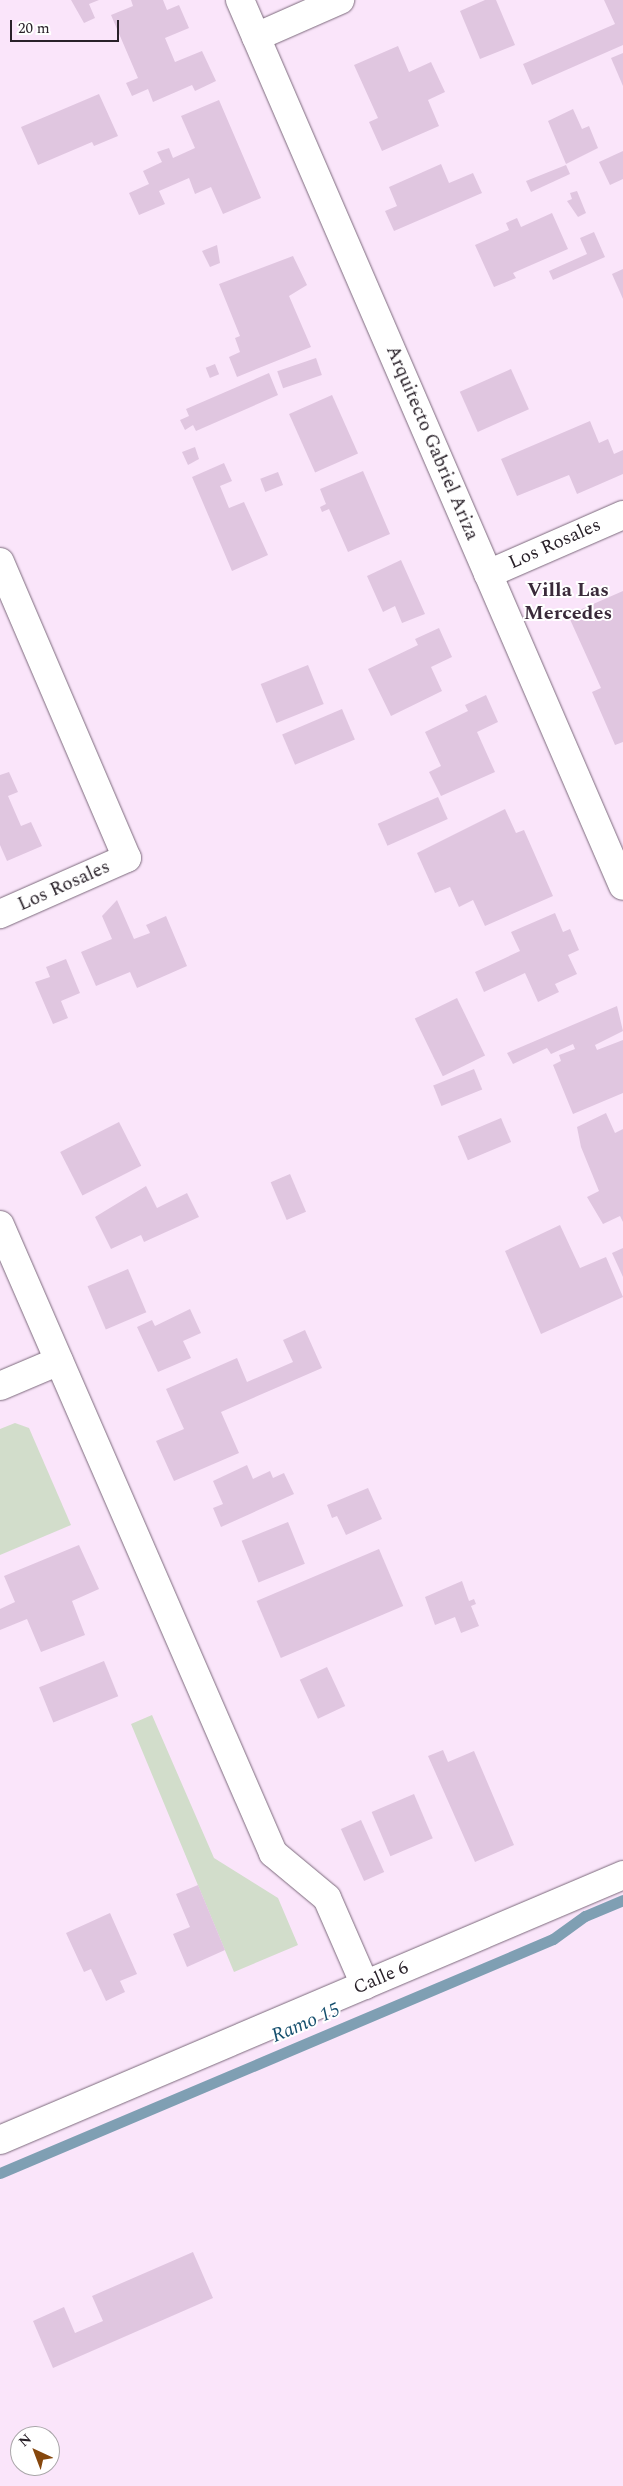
<!DOCTYPE html>
<html>
<head>
<meta charset="utf-8">
<style>
  body { margin:0 }
  #map { position:relative; width:623px; height:2486px; overflow:hidden; background:#fae5fa; font-family:Spectral,serif }
  div>[style] { position:absolute }
  .green>* { inset:0; background:#d2ddcb }
  .stream>* { height:11px; margin:-5.5px; padding:0 5.5px; transform-origin:5.5px; border-radius:5.5px; background:#7f9fb3 }
  .building>* { inset:0; background:#e0c6e0; transform-origin:0 0 }
  .roads { filter:drop-shadow(0 0 1px #7c6a7c) drop-shadow(0 0 1px #7c6a7c) }
  .minor>* { height:28px; margin:-14px; padding:0 14px; transform-origin:14px; border-radius:14px; background:#fff }
  .tertiary>* { height:28px; margin:-14px; padding:0 14px; transform-origin:14px; border-radius:14px; background:#fff }
  span { translate:-50% -50%; white-space:nowrap; text-align:center; line-height:1.15; -webkit-text-stroke:4px #fff; paint-order:stroke }
  .street-label { font-size:19px; color:#292129 }
  .neighbourhood-label { font-size:20px; color:#3a2a3a; font-weight:700 }
  .water-label { font-size:20px; color:#16506e; font-style:italic }
  .north { position:absolute; left:10px; top:2426px; width:50px; height:50px; box-sizing:border-box; background:#fff; border:1px solid #a9a6a9; border-radius:50%; rotate:317deg; font-size:14px; font-weight:700; line-height:20px; text-align:center; color:#292129 }
  .north::after { content:''; display:block; margin:auto; width:18px; height:22px; background:#86470d; clip-path:polygon(50% 0,100% 100%,50% 72%,0 100%) }
  .scale { position:absolute; left:10px; top:20px; width:109px; height:22px; box-sizing:border-box; border:2px solid #292129; border-top:0; padding-left:6px; font-size:15px; line-height:18px; white-space:nowrap; color:#292129; -webkit-text-stroke:4px #fff; paint-order:stroke }
</style>
</head>
<body>
<div id="map">
  <div class="green">
    <i style="clip-path:polygon(15px 1423px,29px 1428px,71px 1525px,0 1555px,0 1429px)"></i>
    <i style="clip-path:polygon(152px 1715px,214px 1858px,278px 1898px,298px 1945px,234px 1972px,131px 1724px)"></i>
  </div>
  <div class="stream">
    <i style="left:0;top:2173px;width:600px;rotate:-22.94deg"></i>
    <i style="left:553px;top:1939px;width:39px;rotate:-36deg"></i>
    <i style="left:585px;top:1916px;width:41px;rotate:-22.8deg"></i>
  </div>
  <div class="building">
    <i style="clip-path:polygon(71px 0,99px 0,89px 4px,95px 18px,84px 23px)"></i>
    <i style="clip-path:polygon(131px 0,163px 0,167px 10px,179px 5px,189px 28px,165px 38px,175px 62px,202px 51px,216px 81px,195px 91px,192px 85px,153px 102px,148px 89px,132px 96px,126px 83px,138px 78px,111px 15px,133px 6px)"></i>
    <i style="clip-path:polygon(485px 0,496px 0,515px 45px,480px 59px,460px 11px)"></i>
    <i style="clip-path:polygon(604px 0,623px 0,623px 45px,532px 85px,523px 64px,615px 24px)"></i>
    <i style="clip-path:polygon(398px 46px,409px 72px,431px 62px,445px 92px,428px 100px,439px 126px,382px 151px,369px 122px,378px 118px,354px 65px)"></i>
    <i style="clip-path:polygon(623px 53px,623px 86px,611px 58px)"></i>
    <i style="clip-path:polygon(99px 94px,118px 136px,94px 146px,92px 142px,38px 165px,21px 127px)"></i>
    <i style="clip-path:polygon(219px 100px,261px 198px,223px 214px,211px 187px,195px 194px,189px 178px,159px 191px,165px 204px,139px 215px,129px 193px,149px 184px,143px 171px,162px 162px,157px 152px,169px 148px,173px 158px,195px 148px,181px 116px)"></i>
    <i style="clip-path:polygon(573px 109px,582px 129px,589px 126px,598px 148px,566px 164px,548px 121px)"></i>
    <i style="clip-path:polygon(623px 151px,623px 179px,610px 185px,599px 162px)"></i>
    <i style="clip-path:polygon(441px 164px,449px 183px,473px 173px,482px 193px,394px 231px,385px 211px,397px 206px,389px 187px)"></i>
    <i style="clip-path:polygon(566px 165px,570px 174px,531px 192px,526px 181px)"></i>
    <i style="clip-path:polygon(577px 191px,586px 213px,578px 217px,567px 201px,572px 199px,570px 193px)"></i>
    <i style="clip-path:polygon(552px 213px,568px 249px,513px 273px,516px 278px,494px 287px,475px 245px,509px 230px,506px 223px,517px 218px,521px 227px)"></i>
    <i style="clip-path:polygon(594px 232px,605px 257px,553px 280px,549px 271px,587px 254px,580px 238px)"></i>
    <i style="clip-path:polygon(217px 245px,220px 263px,210px 267px,202px 251px)"></i>
    <i style="clip-path:polygon(293px 256px,307px 285px,289px 296px,311px 347px,237px 377px,229px 357px,240px 352px,235px 338px,240px 336px,219px 284px)"></i>
    <i style="clip-path:polygon(623px 269px,623px 299px,612px 274px)"></i>
    <i style="left:316px;top:358px;width:18px;height:41px;rotate:71deg"></i>
    <i style="left:215px;top:364px;width:11px;height:10px;rotate:68deg"></i>
    <i style="left:511px;top:369px;width:44px;height:56px;rotate:66deg"></i>
    <i style="clip-path:polygon(269px 373px,278px 395px,196px 431px,193px 425px,185px 430px,180px 420px,189px 416px,186px 409px)"></i>
    <i style="left:332px;top:395px;width:64px;height:47px;rotate:66deg"></i>
    <i style="clip-path:polygon(590px 421px,599px 443px,608px 439px,614px 454px,623px 450px,623px 474px,577px 494px,569px 475px,517px 496px,501px 459px)"></i>
    <i style="clip-path:polygon(195px 447px,199px 459px,188px 465px,182px 452px)"></i>
    <i style="clip-path:polygon(224px 463px,232px 481px,220px 486px,229px 508px,244px 502px,268px 555px,232px 571px,192px 477px)"></i>
    <i style="clip-path:polygon(363px 471px,390px 534px,348px 552px,329px 509px,322px 512px,320px 507px,326px 504px,320px 489px)"></i>
    <i style="left:278px;top:472px;width:14px;height:19px;rotate:69deg"></i>
    <i style="clip-path:polygon(401px 560px,425px 614px,402px 623px,395px 606px,383px 612px,367px 576px)"></i>
    <i style="clip-path:polygon(623px 591px,623px 742px,615px 745px,592px 692px,601px 688px,568px 615px)"></i>
    <i style="clip-path:polygon(439px 628px,452px 657px,431px 667px,442px 691px,391px 716px,368px 669px,418px 645px,415px 639px)"></i>
    <i style="left:308px;top:665px;width:42px;height:51px;rotate:68deg"></i>
    <i style="clip-path:polygon(486px 695px,498px 722px,477px 732px,495px 772px,441px 796px,429px 772px,441px 766px,425px 732px,468px 711px,465px 705px)"></i>
    <i style="left:342px;top:709px;width:33px;height:65px;rotate:67deg"></i>
    <i style="clip-path:polygon(9px 772px,18px 792px,8px 796px,21px 826px,31px 822px,42px 846px,7px 861px,0 845px,0 775px)"></i>
    <i style="left:438px;top:797px;width:24px;height:66px;rotate:66deg"></i>
    <i style="clip-path:polygon(505px 809px,516px 833px,524px 830px,553px 896px,485px 926px,473px 900px,459px 907px,450px 887px,435px 893px,417px 853px)"></i>
    <i style="clip-path:polygon(117px 900px,134px 939px,150px 933px,146px 925px,166px 916px,187px 966px,137px 988px,130px 972px,96px 986px,81px 952px,112px 939px,102px 916px)"></i>
    <i style="clip-path:polygon(555px 913px,563px 932px,570px 929px,579px 950px,568px 955px,577px 974px,555px 984px,559px 992px,538px 1002px,525px 973px,484px 992px,475px 972px,520px 951px,511px 932px)"></i>
    <i style="clip-path:polygon(66px 959px,80px 993px,61px 1001px,68px 1018px,53px 1024px,35px 982px,50px 977px,46px 967px)"></i>
    <i style="left:457px;top:998px;width:64px;height:47px;rotate:64deg"></i>
    <i style="clip-path:polygon(617px 1006px,623px 1031px,595px 1045px,597px 1050px,623px 1040px,623px 1093px,573px 1114px,553px 1065px,561px 1061px,559px 1055px,575px 1049px,573px 1044px,551px 1054px,547px 1048px,513px 1064px,507px 1053px)"></i>
    <i style="left:474px;top:1069px;width:22px;height:44px;rotate:68deg"></i>
    <i style="clip-path:polygon(606px 1113px,615px 1133px,623px 1129px,623px 1222px,620px 1216px,603px 1224px,587px 1197px,599px 1191px,581px 1147px,577px 1127px)"></i>
    <i style="left:501px;top:1118px;width:26px;height:47px;rotate:67deg"></i>
    <i style="left:119px;top:1122px;width:49px;height:66px;rotate:63deg"></i>
    <i style="left:290px;top:1174px;width:41px;height:21px;rotate:67deg"></i>
    <i style="clip-path:polygon(146px 1186px,157px 1208px,187px 1193px,199px 1217px,144px 1242px,141px 1235px,111px 1249px,95px 1217px)"></i>
    <i style="clip-path:polygon(560px 1225px,580px 1268px,606px 1257px,623px 1297px,541px 1334px,505px 1251px)"></i>
    <i style="clip-path:polygon(623px 1248px,623px 1277px,612px 1253px)"></i>
    <i style="left:128px;top:1269px;width:47px;height:44px;rotate:67deg"></i>
    <i style="clip-path:polygon(190px 1309px,201px 1333px,183px 1341px,191px 1358px,158px 1372px,137px 1327px,152px 1320px,155px 1326px)"></i>
    <i style="clip-path:polygon(305px 1330px,322px 1368px,221px 1412px,239px 1453px,174px 1481px,156px 1441px,184px 1429px,166px 1389px,237px 1358px,247px 1382px,293px 1362px,283px 1340px)"></i>
    <i style="clip-path:polygon(247px 1465px,253px 1479px,270px 1471px,273px 1478px,284px 1473px,294px 1494px,221px 1527px,213px 1508px,223px 1504px,213px 1481px)"></i>
    <i style="clip-path:polygon(368px 1488px,382px 1519px,346px 1535px,337px 1516px,332px 1518px,327px 1505px)"></i>
    <i style="left:288px;top:1522px;width:45px;height:50px;rotate:68deg"></i>
    <i style="clip-path:polygon(79px 1545px,99px 1589px,72px 1601px,85px 1635px,41px 1652px,27px 1619px,0 1630px,0 1609px,15px 1602px,4px 1576px)"></i>
    <i style="left:379px;top:1549px;width:62px;height:133px;rotate:67deg"></i>
    <i style="clip-path:polygon(462px 1581px,469px 1601px,474px 1599px,476px 1604px,471px 1606px,479px 1626px,461px 1633px,455px 1617px,435px 1625px,425px 1597px)"></i>
    <i style="left:104px;top:1661px;width:38px;height:70px;rotate:68deg"></i>
    <i style="left:327px;top:1667px;width:43px;height:30px;rotate:65deg"></i>
    <i style="clip-path:polygon(443px 1750px,448px 1762px,474px 1751px,514px 1845px,475px 1862px,428px 1756px)"></i>
    <i style="left:414px;top:1794px;width:48px;height:46px;rotate:67deg"></i>
    <i style="left:361px;top:1820px;width:57px;height:22px;rotate:66deg"></i>
    <i style="clip-path:polygon(198px 1885px,225px 1950px,187px 1967px,173px 1934px,190px 1927px,176px 1894px)"></i>
    <i style="clip-path:polygon(110px 1913px,137px 1974px,120px 1981px,125px 1992px,106px 2001px,91px 1969px,84px 1972px,66px 1933px)"></i>
    <i style="clip-path:polygon(193px 2252px,213px 2298px,53px 2368px,33px 2321px,64px 2307px,75px 2333px,103px 2321px,92px 2296px)"></i>
  </div>
  <div class="roads">
    <div class="minor">
      <i style="left:240px;top:0;width:965px;rotate:66.62deg"></i>
      <i style="left:256px;top:37px;width:92px;rotate:-23.8deg"></i>
      <i style="left:0;top:562px;width:322px;rotate:66.8deg"></i>
      <i style="left:127px;top:858px;width:139px;rotate:156.2deg"></i>
      <i style="left:488px;top:574px;width:147px;rotate:-23.6deg"></i>
      <i style="left:0;top:1225px;width:685px;rotate:66.5deg"></i>
      <i style="left:273px;top:1853px;width:70px;rotate:39.8deg"></i>
      <i style="left:327px;top:1898px;width:95px;rotate:66.4deg"></i>
      <i style="left:0;top:1386px;width:64px;rotate:-23deg"></i>
    </div>
    <div class="tertiary">
      <i style="left:0;top:2140px;width:677px;rotate:-23.04deg"></i>
    </div>
  </div>
  <div class="street-label">
    <span style="left:432px;top:443px;rotate:67deg">Arquitecto Gabriel Ariza</span>
    <span style="left:555px;top:544px;rotate:-24deg">Los Rosales</span>
    <span style="left:64px;top:886px;rotate:-24deg">Los Rosales</span>
    <span style="left:381px;top:1978px;rotate:-23deg">Calle 6</span>
  </div>
  <div class="neighbourhood-label">
    <span style="left:568px;top:602px">Villa Las<br>Mercedes</span>
  </div>
  <div class="water-label">
    <span style="left:306px;top:2023px;rotate:-23deg">Ramo 15</span>
  </div>
  <div class="north">N</div>
  <div class="scale">20 m</div>
</div>
</body>
</html>
